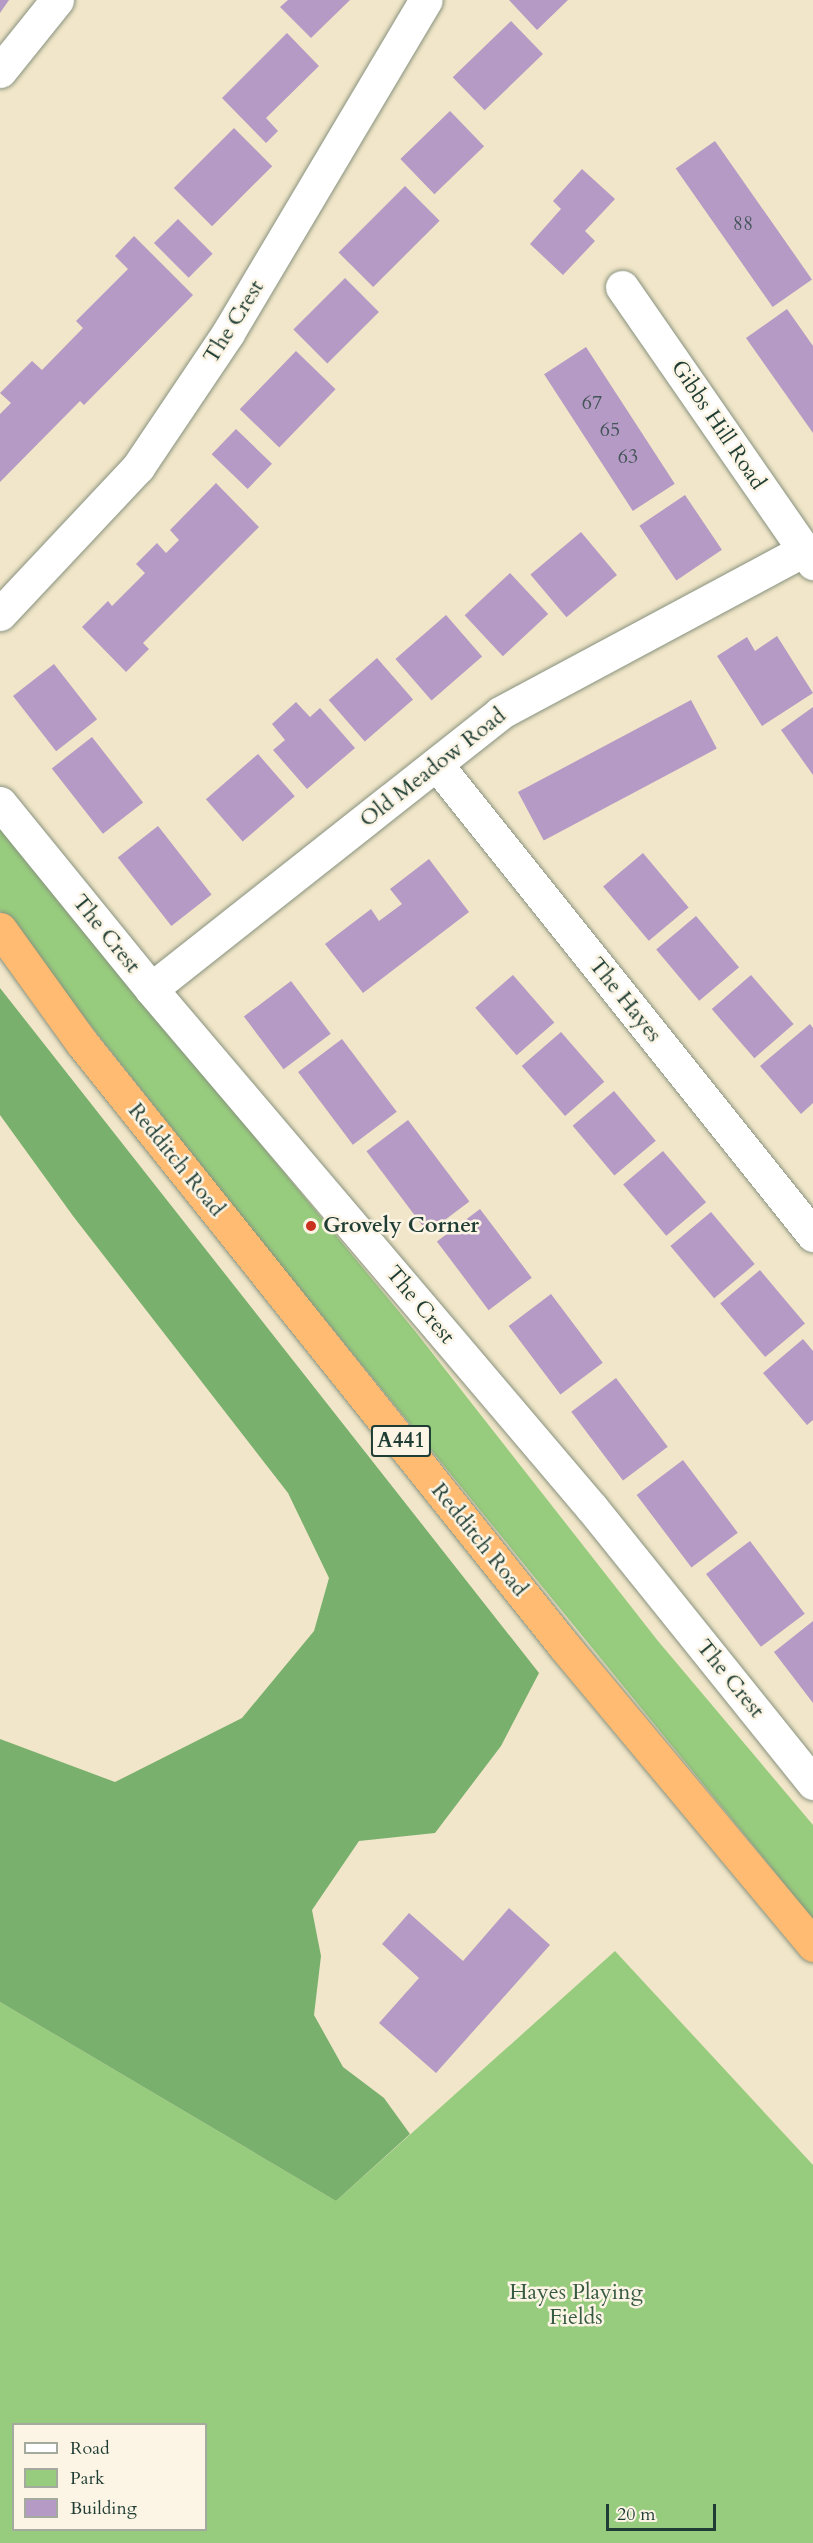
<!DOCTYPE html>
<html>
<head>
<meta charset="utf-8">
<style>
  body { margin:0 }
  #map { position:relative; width:813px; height:2543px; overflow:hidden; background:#f1e6c9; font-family:Cardo,serif }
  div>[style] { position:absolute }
  .green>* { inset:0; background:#97cc7e }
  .forest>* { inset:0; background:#79b06d }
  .building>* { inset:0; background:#b49ac4; transform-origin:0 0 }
  .roads { filter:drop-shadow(0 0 2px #88927e) drop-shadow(0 0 2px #88927e) }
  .street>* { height:33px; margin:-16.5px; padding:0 16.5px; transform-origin:16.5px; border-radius:16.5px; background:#fff }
  .highway>* { height:33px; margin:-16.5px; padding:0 16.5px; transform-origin:16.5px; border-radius:16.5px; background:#febb71 }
  .dots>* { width:16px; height:16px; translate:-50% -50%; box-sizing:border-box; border:3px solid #fcf5e5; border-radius:50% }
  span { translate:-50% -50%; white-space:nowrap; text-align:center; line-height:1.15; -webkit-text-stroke:5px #fcf5e5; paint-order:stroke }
  .number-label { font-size:20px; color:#445458 }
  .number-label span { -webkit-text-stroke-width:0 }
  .shield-label span { padding:2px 4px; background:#fcf5e5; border:2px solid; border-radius:4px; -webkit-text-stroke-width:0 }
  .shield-label { font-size:21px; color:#1f3d34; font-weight:700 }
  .street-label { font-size:22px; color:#1f3d34 }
  .poi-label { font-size:22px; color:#1f3d34; font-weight:700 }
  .left { translate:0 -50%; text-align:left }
  .park-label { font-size:22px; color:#375a43 }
  .legend { position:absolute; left:12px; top:2423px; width:195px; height:108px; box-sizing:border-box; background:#fcf5e5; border:2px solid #a4ab9e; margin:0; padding:8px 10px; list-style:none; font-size:18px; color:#1f3d34 }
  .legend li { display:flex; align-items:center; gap:12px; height:30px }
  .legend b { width:30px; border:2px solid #a4ab9e }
  .scale { position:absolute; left:606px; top:2504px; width:110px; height:27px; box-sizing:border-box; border:3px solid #1f3d34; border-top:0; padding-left:8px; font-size:18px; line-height:21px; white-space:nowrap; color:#1f3d34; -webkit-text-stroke:4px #fcf5e5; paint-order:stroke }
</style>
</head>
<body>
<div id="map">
  <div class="green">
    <i style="clip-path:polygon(0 818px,93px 941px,415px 1331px,658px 1641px,813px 1825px,813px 1919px,261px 1241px,0 911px)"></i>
    <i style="clip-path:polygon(evenodd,615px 1951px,813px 2165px,813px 2543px,0 2543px,0 2002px,336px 2201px,615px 1951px,14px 2424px,206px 2424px,206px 2530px,14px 2530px,14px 2424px)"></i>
  </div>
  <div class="forest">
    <i style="clip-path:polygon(0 988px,539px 1673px,501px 1746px,435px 1833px,359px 1841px,312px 1910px,321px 1956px,314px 2015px,343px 2067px,384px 2098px,410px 2134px,336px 2201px,0 2002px,0 1739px,115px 1782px,242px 1718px,314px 1631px,329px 1578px,288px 1493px,73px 1216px,0 1115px)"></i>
  </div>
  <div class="building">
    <i style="clip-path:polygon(0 0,9px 0,0 13px)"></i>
    <i style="clip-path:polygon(288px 0,350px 0,311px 38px,280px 7px)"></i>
    <i style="clip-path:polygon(509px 0,568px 0,537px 30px)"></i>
    <i style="left:511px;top:21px;width:46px;height:81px;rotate:46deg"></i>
    <i style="clip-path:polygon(287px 33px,319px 66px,266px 118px,278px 131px,266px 143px,222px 98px)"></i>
    <i style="left:450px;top:111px;width:49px;height:69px;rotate:46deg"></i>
    <i style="left:234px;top:128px;width:54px;height:85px;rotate:45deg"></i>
    <i style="left:715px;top:141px;width:169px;height:48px;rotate:55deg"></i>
    <i style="clip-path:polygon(582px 169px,615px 199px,585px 231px,595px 241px,563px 275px,530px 244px,561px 209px,553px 201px)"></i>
    <i style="left:405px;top:186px;width:49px;height:94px;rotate:45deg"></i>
    <i style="left:178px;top:219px;width:49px;height:34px;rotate:45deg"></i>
    <i style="clip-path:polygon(134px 236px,193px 295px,84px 405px,80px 401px,0 482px,0 414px,11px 403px,0 393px,32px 361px,42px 370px,83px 328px,76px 321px,128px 269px,115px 256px)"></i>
    <i style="left:345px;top:278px;width:48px;height:73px;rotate:45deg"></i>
    <i style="clip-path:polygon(787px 309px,813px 346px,813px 433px,746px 338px)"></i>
    <i style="left:586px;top:347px;width:163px;height:50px;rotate:57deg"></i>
    <i style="left:296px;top:351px;width:55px;height:81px;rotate:44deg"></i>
    <i style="left:236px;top:429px;width:50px;height:35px;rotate:44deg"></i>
    <i style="clip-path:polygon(216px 483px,259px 527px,143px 643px,149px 649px,126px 672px,82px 627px,108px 601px,112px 606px,145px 573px,136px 564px,157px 543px,166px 553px,179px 540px,170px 530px)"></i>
    <i style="left:685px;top:495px;width:66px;height:55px;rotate:56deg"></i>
    <i style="left:581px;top:532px;width:56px;height:66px;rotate:50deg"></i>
    <i style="left:510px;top:573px;width:56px;height:62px;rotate:47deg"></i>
    <i style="left:446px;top:615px;width:55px;height:67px;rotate:49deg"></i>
    <i style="clip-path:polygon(777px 636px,813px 693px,762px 726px,717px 656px,747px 637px,755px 651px)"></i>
    <i style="left:377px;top:658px;width:55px;height:64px;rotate:49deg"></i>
    <i style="left:54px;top:664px;width:70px;height:52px;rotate:52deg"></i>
    <i style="left:691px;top:700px;width:55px;height:196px;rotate:62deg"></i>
    <i style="clip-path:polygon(296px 702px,310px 717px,320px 708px,355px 748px,307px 789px,273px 750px,285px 740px,272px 724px)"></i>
    <i style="clip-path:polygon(813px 707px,813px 775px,781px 730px)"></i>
    <i style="left:92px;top:737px;width:83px;height:51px;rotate:52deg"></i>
    <i style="left:258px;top:754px;width:56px;height:69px;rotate:49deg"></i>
    <i style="left:158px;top:826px;width:87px;height:51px;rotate:52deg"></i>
    <i style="left:643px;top:853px;width:71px;height:52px;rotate:50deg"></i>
    <i style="clip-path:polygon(429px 859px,469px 912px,363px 993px,325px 944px,371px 909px,379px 921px,402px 904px,390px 889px)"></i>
    <i style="left:696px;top:916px;width:67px;height:52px;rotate:50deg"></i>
    <i style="left:513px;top:975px;width:63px;height:50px;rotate:49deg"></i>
    <i style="left:751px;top:975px;width:65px;height:52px;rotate:49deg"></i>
    <i style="left:291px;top:981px;width:66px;height:59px;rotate:53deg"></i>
    <i style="clip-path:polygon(810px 1024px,813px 1028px,813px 1103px,801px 1114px,760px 1066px)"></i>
    <i style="left:561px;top:1032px;width:66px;height:52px;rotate:49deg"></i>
    <i style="left:342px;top:1039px;width:91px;height:55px;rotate:53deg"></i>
    <i style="left:614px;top:1091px;width:65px;height:54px;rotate:50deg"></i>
    <i style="left:408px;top:1120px;width:102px;height:52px;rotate:53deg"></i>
    <i style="left:663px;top:1151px;width:67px;height:52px;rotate:50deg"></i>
    <i style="left:480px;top:1209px;width:86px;height:54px;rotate:53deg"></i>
    <i style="left:711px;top:1212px;width:68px;height:53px;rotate:50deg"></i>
    <i style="left:760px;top:1270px;width:70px;height:52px;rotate:50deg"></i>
    <i style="left:551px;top:1294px;width:86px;height:53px;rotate:53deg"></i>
    <i style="clip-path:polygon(803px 1339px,813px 1351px,813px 1420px,807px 1425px,763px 1373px)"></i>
    <i style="left:616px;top:1378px;width:86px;height:56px;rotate:53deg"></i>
    <i style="left:683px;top:1460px;width:91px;height:58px;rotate:53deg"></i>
    <i style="left:750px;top:1541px;width:91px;height:55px;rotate:53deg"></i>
    <i style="clip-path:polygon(813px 1621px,813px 1703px,774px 1652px)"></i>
    <i style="clip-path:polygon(509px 1908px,550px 1945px,436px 2073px,379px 2023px,419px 1978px,382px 1944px,409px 1913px,463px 1961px)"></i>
  </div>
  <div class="roads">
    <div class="street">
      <i style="left:0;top:71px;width:91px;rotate:-51.2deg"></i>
      <i style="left:622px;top:287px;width:336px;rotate:55.3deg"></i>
      <i style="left:0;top:614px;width:202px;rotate:-46.8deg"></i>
      <i style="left:138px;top:467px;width:161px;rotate:-56.1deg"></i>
      <i style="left:228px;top:333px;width:387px;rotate:-59.3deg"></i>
      <i style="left:437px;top:765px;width:602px;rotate:51.34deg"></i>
      <i style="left:0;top:803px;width:240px;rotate:50.9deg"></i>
      <i style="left:151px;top:989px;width:681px;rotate:49.65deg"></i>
      <i style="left:592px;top:1508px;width:353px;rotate:51.2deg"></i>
      <i style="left:151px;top:989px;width:445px;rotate:-38.3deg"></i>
      <i style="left:500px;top:713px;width:345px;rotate:-28.2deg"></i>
    </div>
    <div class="highway">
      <i style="left:0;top:929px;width:140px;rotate:54.3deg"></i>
      <i style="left:82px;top:1043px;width:773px;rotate:51.35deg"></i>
      <i style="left:565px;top:1647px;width:388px;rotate:50.2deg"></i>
    </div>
  </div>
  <div class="dots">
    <i style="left:311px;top:1226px;background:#c8321e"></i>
  </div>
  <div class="number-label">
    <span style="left:743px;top:223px">88</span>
    <span style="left:592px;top:402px">67</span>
    <span style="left:610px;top:429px">65</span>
    <span style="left:628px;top:456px">63</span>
  </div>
  <div class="shield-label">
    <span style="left:401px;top:1441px">A441</span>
  </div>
  <div class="street-label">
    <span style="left:234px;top:322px;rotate:-58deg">The Crest</span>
    <span style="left:718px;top:425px;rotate:56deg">Gibbs Hill Road</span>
    <span style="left:433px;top:768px;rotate:-38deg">Old Meadow Road</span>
    <span style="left:106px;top:934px;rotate:51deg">The Crest</span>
    <span style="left:625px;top:1000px;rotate:51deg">The Hayes</span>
    <span style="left:176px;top:1160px;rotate:51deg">Redditch Road</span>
    <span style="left:420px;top:1305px;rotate:50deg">The Crest</span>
    <span style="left:479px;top:1540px;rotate:51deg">Redditch Road</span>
    <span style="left:730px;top:1679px;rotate:51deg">The Crest</span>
  </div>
  <div class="poi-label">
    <span class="left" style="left:323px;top:1226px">Grovely Corner</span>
  </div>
  <div class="park-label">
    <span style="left:576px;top:2305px">Hayes Playing<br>Fields</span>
  </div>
  <ul class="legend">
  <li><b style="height:8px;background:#fff"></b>Road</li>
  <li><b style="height:16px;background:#97cc7e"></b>Park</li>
  <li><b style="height:16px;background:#b49ac4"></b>Building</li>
  </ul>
  <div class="scale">20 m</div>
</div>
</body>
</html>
